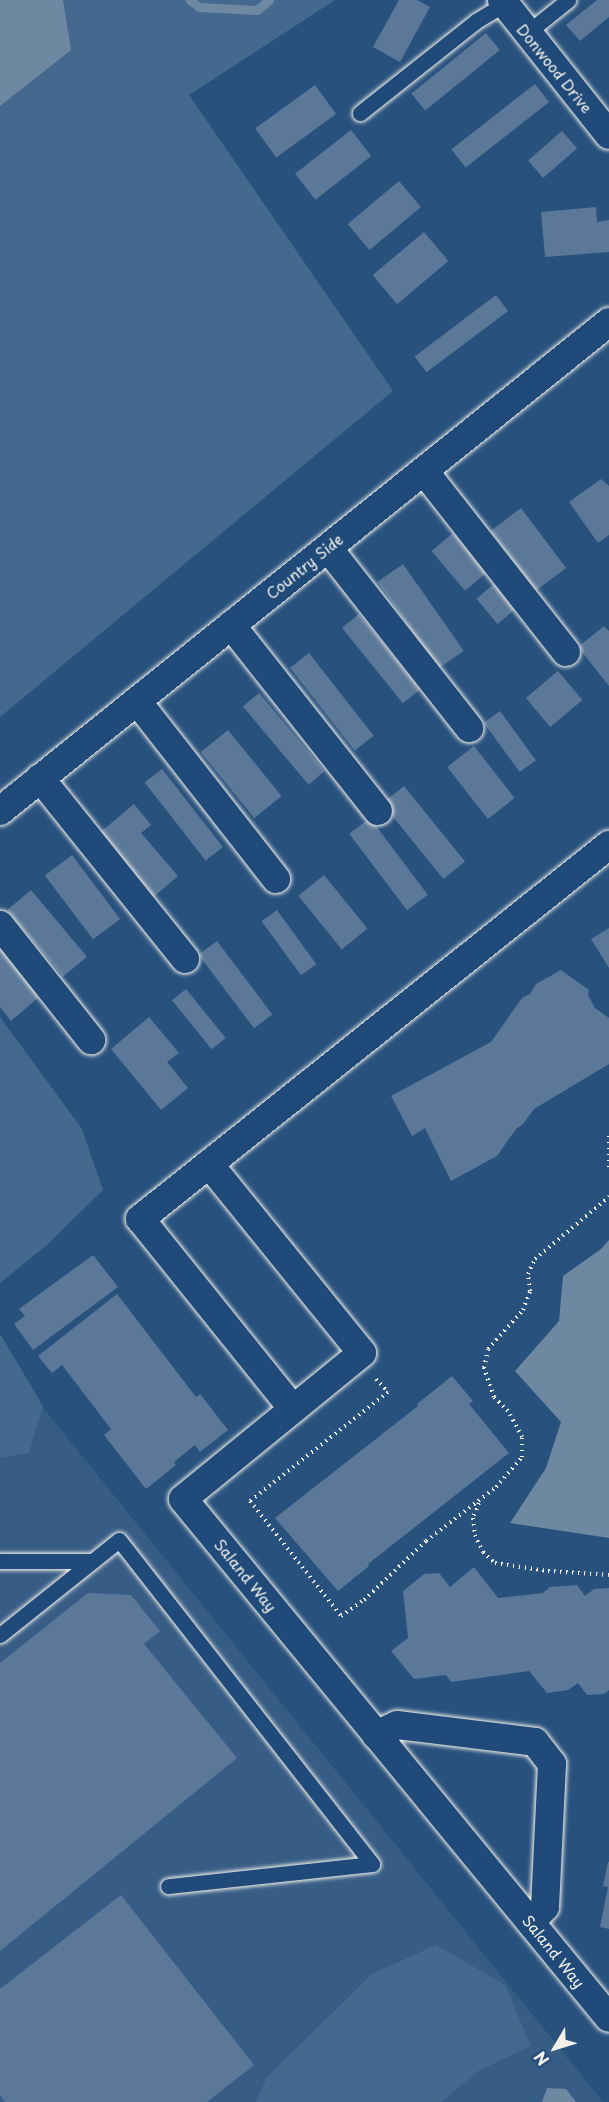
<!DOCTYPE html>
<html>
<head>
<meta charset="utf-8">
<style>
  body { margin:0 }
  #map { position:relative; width:609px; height:2102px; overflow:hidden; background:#28517e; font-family:"Playpen Sans",sans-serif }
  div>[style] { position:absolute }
  .built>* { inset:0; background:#375d86 }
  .green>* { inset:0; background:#45688e }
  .water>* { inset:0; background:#6e88a2 }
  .stream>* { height:9px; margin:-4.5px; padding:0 4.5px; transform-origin:4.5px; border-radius:4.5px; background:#6e88a2 }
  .building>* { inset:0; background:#5b7899; transform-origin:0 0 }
  .path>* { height:4px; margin-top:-2px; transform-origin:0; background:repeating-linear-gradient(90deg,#f4f1e8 0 1.5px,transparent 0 6px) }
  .roads { filter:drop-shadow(0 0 2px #f4f1e8) drop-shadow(0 0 2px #f4f1e8) }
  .lane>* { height:15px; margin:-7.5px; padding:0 7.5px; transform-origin:7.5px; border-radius:7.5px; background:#1f4a7a }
  .street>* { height:28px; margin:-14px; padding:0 14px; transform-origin:14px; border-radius:14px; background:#1f4a7a }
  span { translate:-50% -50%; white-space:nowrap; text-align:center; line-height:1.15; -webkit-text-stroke:6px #1f4a7a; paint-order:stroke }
  .street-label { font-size:15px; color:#f4f1e8 }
  .north { position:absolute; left:525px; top:2018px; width:60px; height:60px; -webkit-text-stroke:4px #1f4a7a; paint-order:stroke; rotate:232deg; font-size:16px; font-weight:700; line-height:24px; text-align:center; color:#f4f1e8 }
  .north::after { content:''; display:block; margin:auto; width:21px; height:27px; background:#f4f1e8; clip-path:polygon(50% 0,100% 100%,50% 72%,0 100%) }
</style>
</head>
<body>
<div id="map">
  <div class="built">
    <i style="clip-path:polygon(0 1354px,603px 2102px,0 2102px)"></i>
  </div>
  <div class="green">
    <i style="clip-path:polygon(0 0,335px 0,189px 95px,393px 391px,0 717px)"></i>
    <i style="clip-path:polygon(0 1017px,82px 1129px,103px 1190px,48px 1244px,0 1283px)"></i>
    <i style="clip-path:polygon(0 1334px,43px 1406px,29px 1453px,0 1458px)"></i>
    <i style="clip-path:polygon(436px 1945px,505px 1985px,531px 2046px,478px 2071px,441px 2102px,256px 2102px,267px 2077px,372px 1974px)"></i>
  </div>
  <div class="water">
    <i style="clip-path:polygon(0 0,63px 0,71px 50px,0 106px)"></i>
    <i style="clip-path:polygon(609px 1240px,609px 1538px,510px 1523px,546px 1468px,561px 1422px,515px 1371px,559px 1321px,563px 1276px,601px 1249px)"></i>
    <i style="clip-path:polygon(547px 2088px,566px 2089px,576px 2102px,542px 2102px)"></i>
  </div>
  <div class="stream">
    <i style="left:190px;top:0;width:11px;rotate:38deg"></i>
    <i style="left:199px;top:7px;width:58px;rotate:3deg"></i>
    <i style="left:257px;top:10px;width:16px;rotate:-40deg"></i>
  </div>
  <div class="building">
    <i style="clip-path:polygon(399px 0,417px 0,430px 7px,400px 62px,373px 47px)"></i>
    <i style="clip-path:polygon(597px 0,609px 0,609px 17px,580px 41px,566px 25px)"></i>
    <i style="left:486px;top:33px;width:22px;height:96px;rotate:51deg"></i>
    <i style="left:535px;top:84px;width:23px;height:106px;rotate:52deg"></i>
    <i style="left:315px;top:85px;width:36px;height:74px;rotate:54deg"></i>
    <i style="left:351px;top:130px;width:33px;height:71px;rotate:52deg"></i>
    <i style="left:562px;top:131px;width:23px;height:45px;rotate:49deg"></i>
    <i style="left:399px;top:181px;width:34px;height:67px;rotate:50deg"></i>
    <i style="clip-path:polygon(596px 207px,597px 222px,609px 220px,609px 252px,545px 257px,541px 212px)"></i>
    <i style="left:424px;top:232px;width:38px;height:67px;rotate:50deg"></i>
    <i style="left:496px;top:295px;width:20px;height:102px;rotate:53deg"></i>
    <i style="clip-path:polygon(601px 479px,609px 486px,609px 535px,598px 543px,569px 502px)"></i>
    <i style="left:521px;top:508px;width:75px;height:38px;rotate:53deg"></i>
    <i style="left:453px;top:533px;width:52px;height:28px;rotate:50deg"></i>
    <i style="left:403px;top:564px;width:106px;height:31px;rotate:55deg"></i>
    <i style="left:494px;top:584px;width:33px;height:23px;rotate:50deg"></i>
    <i style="left:359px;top:614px;width:97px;height:22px;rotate:51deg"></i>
    <i style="clip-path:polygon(604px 626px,609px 631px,609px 686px,578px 647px)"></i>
    <i style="left:309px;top:653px;width:105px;height:24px;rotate:52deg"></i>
    <i style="left:558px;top:671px;width:38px;height:42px;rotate:50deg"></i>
    <i style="left:259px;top:693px;width:102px;height:21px;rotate:50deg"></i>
    <i style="left:500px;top:711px;width:61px;height:20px;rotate:54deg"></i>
    <i style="left:228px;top:730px;width:85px;height:35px;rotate:51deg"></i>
    <i style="left:474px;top:746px;width:66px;height:34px;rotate:52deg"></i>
    <i style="left:162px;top:769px;width:99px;height:22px;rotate:52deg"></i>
    <i style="left:404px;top:786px;width:97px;height:28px;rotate:51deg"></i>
    <i style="clip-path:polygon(134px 804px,151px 825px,141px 833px,178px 876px,151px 899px,97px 835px)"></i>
    <i style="left:370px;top:818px;width:96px;height:26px;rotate:53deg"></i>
    <i style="left:72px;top:855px;width:80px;height:34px;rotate:53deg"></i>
    <i style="left:324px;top:875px;width:69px;height:33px;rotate:51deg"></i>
    <i style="left:31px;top:890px;width:87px;height:31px;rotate:50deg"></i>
    <i style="left:277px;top:910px;width:67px;height:19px;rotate:54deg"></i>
    <i style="clip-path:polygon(609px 928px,609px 968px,591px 939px)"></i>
    <i style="left:217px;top:941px;width:92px;height:23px;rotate:53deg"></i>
    <i style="clip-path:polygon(0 948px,40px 996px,11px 1021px,0 1007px)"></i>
    <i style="clip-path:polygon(561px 970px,589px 990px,588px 995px,595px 1008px,609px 1018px,609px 1064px,534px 1109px,523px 1124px,516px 1129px,497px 1156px,451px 1181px,425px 1128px,412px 1136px,391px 1096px,491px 1042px,522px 998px,530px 994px,536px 984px)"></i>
    <i style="left:186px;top:989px;width:63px;height:18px;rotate:51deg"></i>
    <i style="clip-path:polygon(149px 1017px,179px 1053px,167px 1062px,188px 1088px,161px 1110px,111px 1049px)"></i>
    <i style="clip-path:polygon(93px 1255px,118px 1287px,33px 1350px,14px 1324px,25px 1316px,19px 1309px)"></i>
    <i style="clip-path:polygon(117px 1294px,196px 1397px,200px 1394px,228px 1430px,200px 1452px,195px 1445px,174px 1462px,176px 1465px,146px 1489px,104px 1435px,111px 1429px,62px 1365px,52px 1373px,38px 1356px)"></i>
    <i style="clip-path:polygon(452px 1376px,473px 1401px,469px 1404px,509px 1453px,368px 1564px,369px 1566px,338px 1591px,275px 1518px,418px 1406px,417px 1404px)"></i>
    <i style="clip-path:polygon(474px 1567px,498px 1598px,543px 1593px,550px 1587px,577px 1585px,585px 1596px,594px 1589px,609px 1588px,609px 1690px,604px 1694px,587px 1695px,578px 1683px,568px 1690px,547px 1693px,529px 1671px,451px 1682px,446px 1675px,414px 1679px,391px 1651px,408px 1638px,403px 1591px,424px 1574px,439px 1573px,450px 1587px)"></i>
    <i style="clip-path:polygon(88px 1593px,131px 1595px,160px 1631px,144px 1644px,237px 1758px,0 1951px,0 1663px)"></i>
    <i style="clip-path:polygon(608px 1862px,609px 1862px,609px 1929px,600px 1927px,608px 1887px,603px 1886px)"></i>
    <i style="clip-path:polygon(121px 1895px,254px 2065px,207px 2102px,5px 2102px,0 2095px,0 1989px)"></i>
  </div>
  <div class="path">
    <i style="left:609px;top:1136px;width:33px;rotate:90deg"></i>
    <i style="left:376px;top:1379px;width:18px;rotate:47deg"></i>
    <i style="left:388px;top:1392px;width:176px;rotate:141.7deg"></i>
    <i style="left:250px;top:1501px;width:147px;rotate:51.6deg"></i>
    <i style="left:341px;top:1616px;width:28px;rotate:-35deg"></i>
    <i style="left:364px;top:1600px;width:86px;rotate:-43.6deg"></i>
    <i style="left:426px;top:1541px;width:88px;rotate:-37.6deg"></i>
    <i style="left:496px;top:1487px;width:40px;rotate:-49deg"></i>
    <i style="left:522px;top:1457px;width:20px;rotate:-90deg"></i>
    <i style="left:522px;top:1437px;width:30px;rotate:-118deg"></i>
    <i style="left:508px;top:1411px;width:20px;rotate:-135deg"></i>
    <i style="left:494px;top:1397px;width:31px;rotate:-109deg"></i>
    <i style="left:484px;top:1368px;width:19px;rotate:-78deg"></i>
    <i style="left:488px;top:1349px;width:52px;rotate:-48.1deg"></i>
    <i style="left:523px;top:1310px;width:20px;rotate:-70deg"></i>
    <i style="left:530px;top:1291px;width:17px;rotate:-97deg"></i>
    <i style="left:528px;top:1274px;width:17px;rotate:-65deg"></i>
    <i style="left:535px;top:1259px;width:97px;rotate:-40deg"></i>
    <i style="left:479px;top:1503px;width:16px;rotate:112deg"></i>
    <i style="left:473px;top:1518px;width:17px;rotate:83deg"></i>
    <i style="left:475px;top:1535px;width:19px;rotate:65deg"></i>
    <i style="left:483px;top:1552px;width:16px;rotate:43deg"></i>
    <i style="left:495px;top:1563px;width:54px;rotate:8.6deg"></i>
    <i style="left:548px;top:1571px;width:61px;rotate:3.8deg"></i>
  </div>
  <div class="roads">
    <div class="lane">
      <i style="left:527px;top:33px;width:53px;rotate:-38.8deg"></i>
      <i style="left:360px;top:113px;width:148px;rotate:-38.4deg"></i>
      <i style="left:476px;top:21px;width:33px;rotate:-31deg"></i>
      <i style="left:0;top:1561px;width:92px"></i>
      <i style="left:0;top:1635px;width:152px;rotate:-38.6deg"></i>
      <i style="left:119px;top:1540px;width:411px;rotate:52deg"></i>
      <i style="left:372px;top:1864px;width:205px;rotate:173.8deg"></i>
    </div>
    <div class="street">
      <i style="left:502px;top:0;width:172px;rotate:51.6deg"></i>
      <i style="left:424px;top:471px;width:230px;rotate:51.9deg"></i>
      <i style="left:328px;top:548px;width:229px;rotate:51.9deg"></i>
      <i style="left:231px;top:625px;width:237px;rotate:51.7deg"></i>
      <i style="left:137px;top:701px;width:226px;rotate:52deg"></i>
      <i style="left:40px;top:778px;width:232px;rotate:51.3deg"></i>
      <i style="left:0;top:811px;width:781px;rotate:-38.76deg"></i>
      <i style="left:0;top:925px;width:147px;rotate:51.6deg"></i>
      <i style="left:209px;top:1164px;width:243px;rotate:51deg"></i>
      <i style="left:362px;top:1353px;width:231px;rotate:140.8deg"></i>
      <i style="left:183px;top:1499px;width:671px;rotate:50.62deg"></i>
      <i style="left:293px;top:1409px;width:244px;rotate:-128.8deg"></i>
      <i style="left:140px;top:1219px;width:600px;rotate:-38.57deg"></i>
      <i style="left:376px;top:1735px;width:23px;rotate:-25deg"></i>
      <i style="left:397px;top:1725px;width:139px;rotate:7deg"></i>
      <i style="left:535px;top:1742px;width:28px;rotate:52deg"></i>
      <i style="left:552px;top:1764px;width:143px;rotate:92.8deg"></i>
      <i style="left:545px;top:1907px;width:21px;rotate:135deg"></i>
    </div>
  </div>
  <div class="street-label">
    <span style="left:555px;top:68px;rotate:51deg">Donwood Drive</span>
    <span style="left:304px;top:566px;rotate:-39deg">Country Side</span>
    <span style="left:246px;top:1575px;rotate:51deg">Saland Way</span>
    <span style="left:554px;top:1951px;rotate:51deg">Saland Way</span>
  </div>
  <div class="north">N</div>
</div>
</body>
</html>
